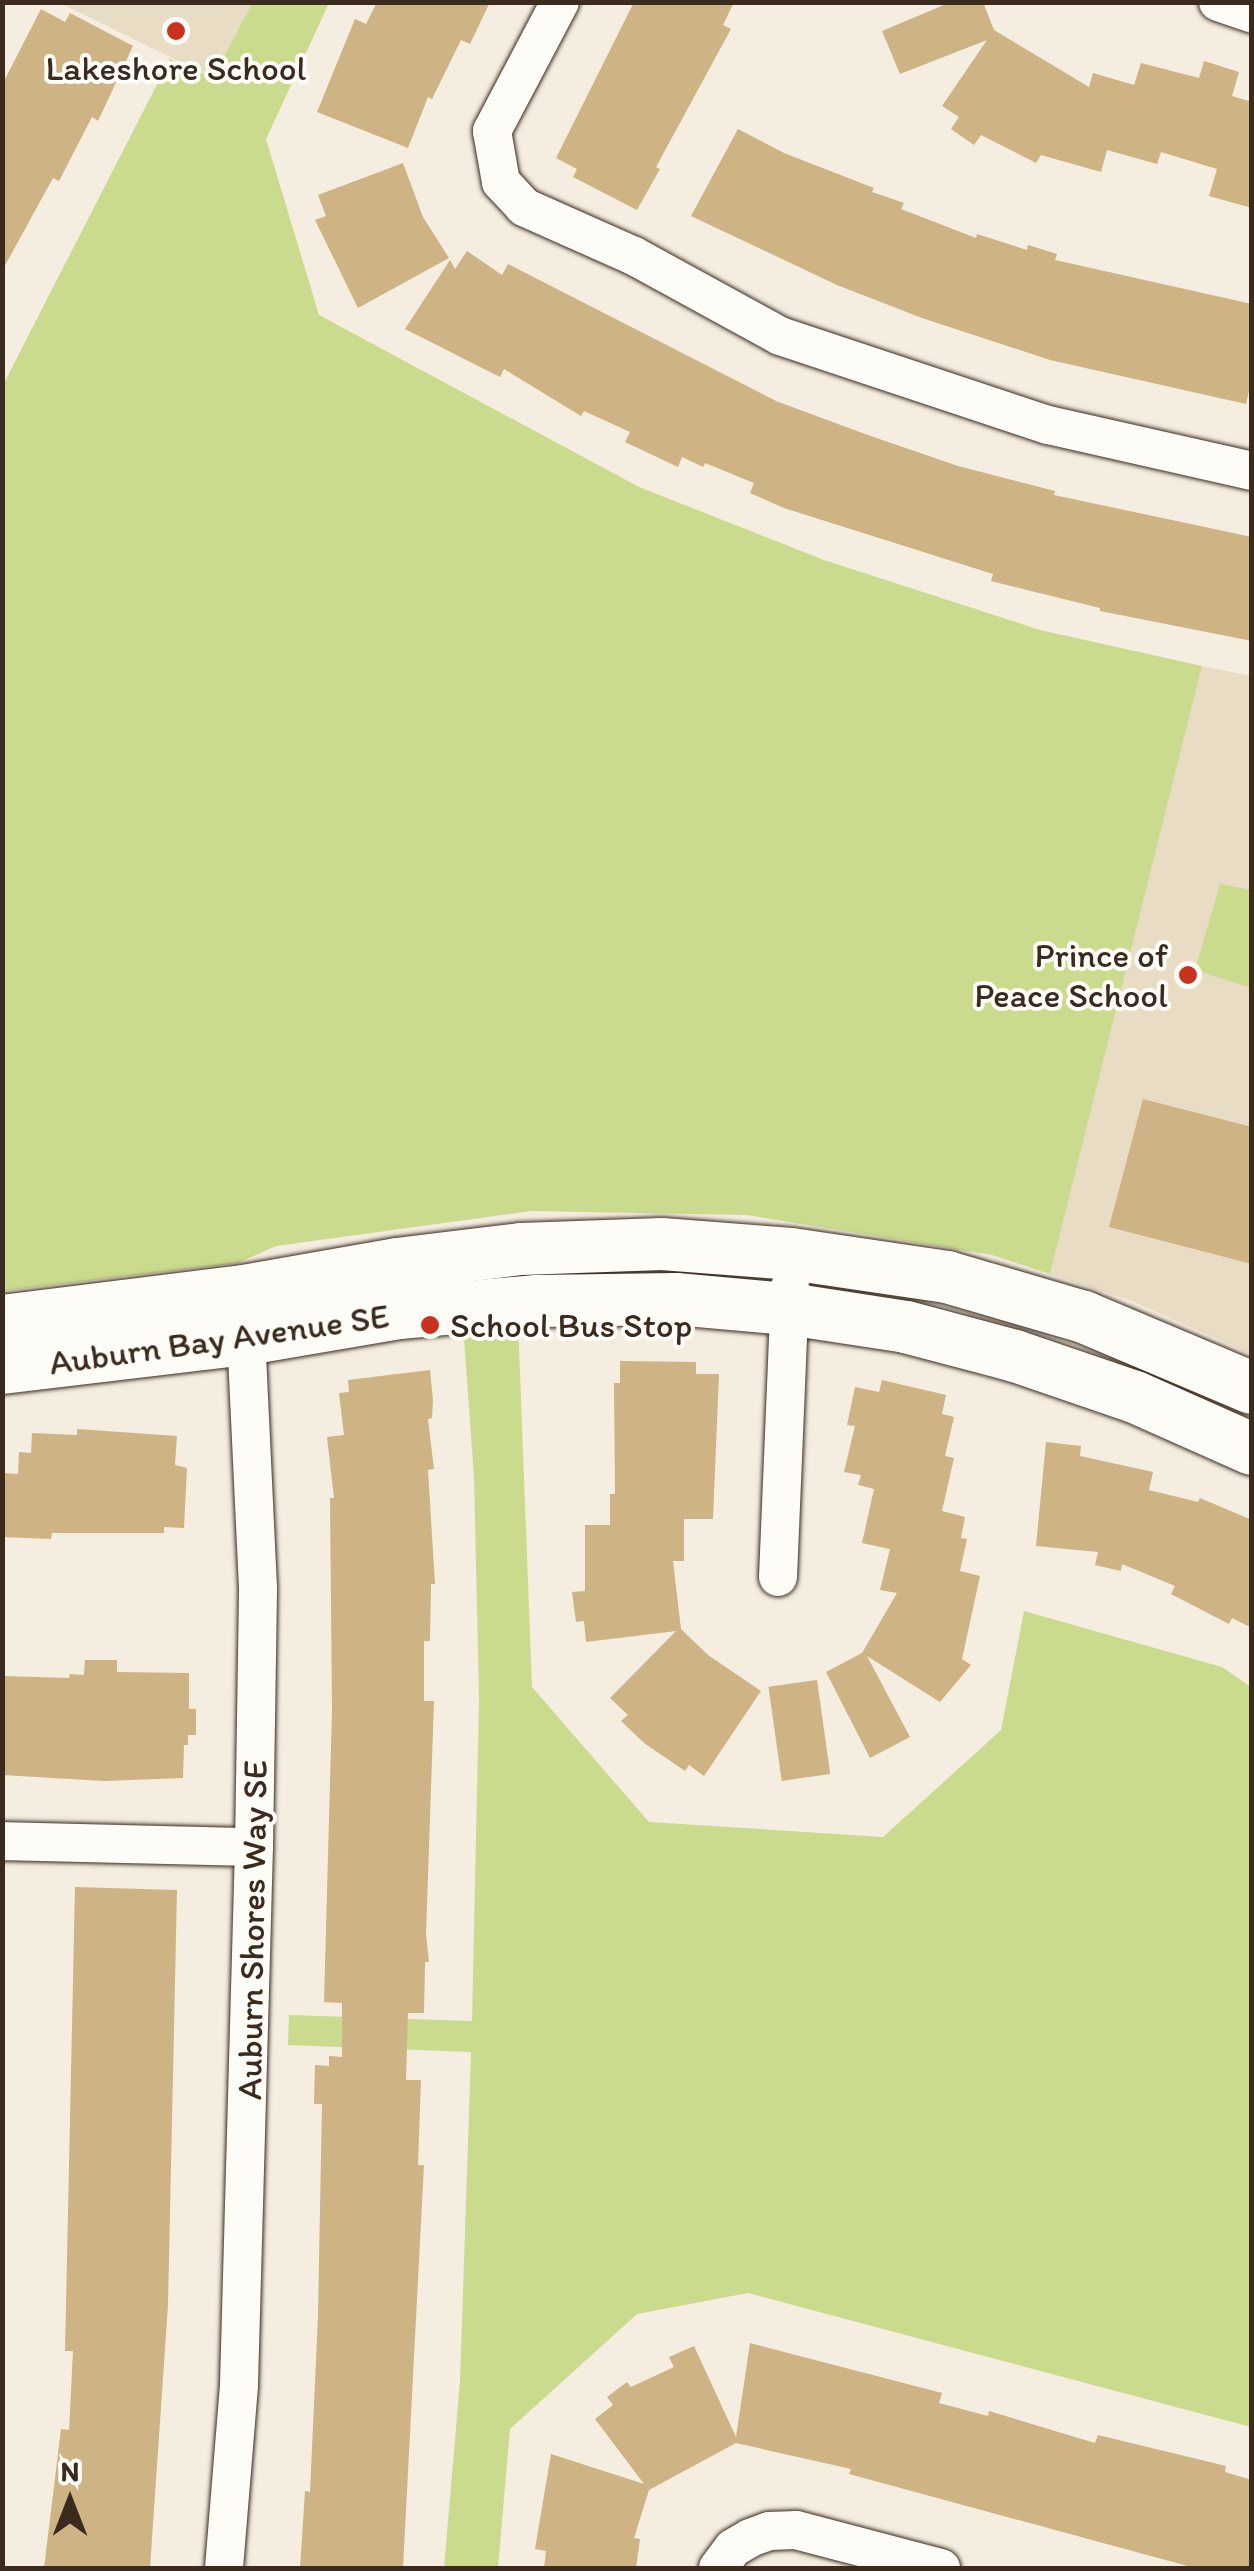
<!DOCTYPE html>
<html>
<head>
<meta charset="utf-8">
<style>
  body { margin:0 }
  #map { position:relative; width:1254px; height:2571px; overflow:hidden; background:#f4ede0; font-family:Itim,sans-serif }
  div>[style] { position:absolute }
  .built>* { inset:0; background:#e9dcc4 }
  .green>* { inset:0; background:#cbdb8e }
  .building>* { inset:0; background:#ceb384; transform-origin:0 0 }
  .roads { filter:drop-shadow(0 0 2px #3b2a1e) drop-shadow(0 0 2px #3b2a1e) }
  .street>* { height:38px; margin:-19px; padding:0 19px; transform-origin:19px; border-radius:19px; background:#fdfcf7 }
  .secondary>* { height:52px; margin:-26px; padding:0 26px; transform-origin:26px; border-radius:26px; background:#fdfcf7 }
  .dots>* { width:28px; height:28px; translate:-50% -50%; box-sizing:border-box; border:5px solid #fdfcf7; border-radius:50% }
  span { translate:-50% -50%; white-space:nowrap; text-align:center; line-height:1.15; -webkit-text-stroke:8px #fdfcf7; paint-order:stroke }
  .poi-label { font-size:35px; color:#3b2a1e }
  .right { translate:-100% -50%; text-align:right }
  .left { translate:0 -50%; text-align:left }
  .street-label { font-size:35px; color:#3b2a1e }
  .frame { position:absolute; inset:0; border:5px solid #3b2a1e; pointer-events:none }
  .north { position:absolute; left:20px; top:2451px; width:100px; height:100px; -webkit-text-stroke:8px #fdfcf7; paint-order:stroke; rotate:0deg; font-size:28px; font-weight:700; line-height:40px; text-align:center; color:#3b2a1e }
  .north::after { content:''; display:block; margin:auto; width:35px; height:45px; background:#3b2a1e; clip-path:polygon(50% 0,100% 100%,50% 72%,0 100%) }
</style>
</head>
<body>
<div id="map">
  <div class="built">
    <i style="clip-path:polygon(60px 3px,252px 3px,213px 78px)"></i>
    <i style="clip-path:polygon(1202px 666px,1251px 676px,1251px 1354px,1132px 1301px,1050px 1274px)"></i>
  </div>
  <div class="green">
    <i style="clip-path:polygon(252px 3px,329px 3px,266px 139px,319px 315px,639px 487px,824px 560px,1040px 630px,1202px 666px,1050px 1274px,992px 1255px,747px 1215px,531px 1211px,276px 1246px,238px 1263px,3px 1291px,2px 387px,170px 59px,213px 78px)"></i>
    <i style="clip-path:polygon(1220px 884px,1251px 890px,1251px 988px,1195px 970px)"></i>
    <i style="clip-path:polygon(518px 1320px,532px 1687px,649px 1822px,883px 1837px,1001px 1730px,1024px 1611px,1222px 1667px,1251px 1687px,1251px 2427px,748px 2293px,637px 2314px,510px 2429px,498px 2568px,444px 2568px,460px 2381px,471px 2052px,288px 2045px,289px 2015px,472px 2021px,479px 1698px,474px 1477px,463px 1325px)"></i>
  </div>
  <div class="building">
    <i style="clip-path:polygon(377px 2px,490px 2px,470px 44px,461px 40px,432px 99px,428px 97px,408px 148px,317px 112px,355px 19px,366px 24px)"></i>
    <i style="clip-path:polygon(634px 2px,734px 2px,723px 25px,731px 29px,656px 167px,660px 169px,637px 210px,573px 177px,577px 169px,556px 158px)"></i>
    <i style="clip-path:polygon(951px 2px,983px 2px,994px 30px,1089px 87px,1093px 73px,1134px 85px,1141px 63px,1199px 78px,1204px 61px,1239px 72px,1232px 96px,1252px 102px,1252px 208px,1209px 196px,1217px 169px,1161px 152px,1157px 164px,1107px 150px,1101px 172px,1041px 155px,1036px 163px,981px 135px,974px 145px,951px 129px,959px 117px,942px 106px,987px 40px,900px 74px,882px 31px)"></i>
    <i style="clip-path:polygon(41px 9px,65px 22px,70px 13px,133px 46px,98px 121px,92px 117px,59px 181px,53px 178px,2px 271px,2px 85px)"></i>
    <i style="clip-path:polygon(738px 129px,784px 153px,874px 188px,872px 192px,904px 203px,901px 209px,976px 238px,977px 234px,1027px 250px,1028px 245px,1057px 254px,1055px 260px,1252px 304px,1252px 378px,1246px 404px,1050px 360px,922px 318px,837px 285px,691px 216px)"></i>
    <i style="clip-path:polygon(403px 163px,423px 217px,449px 258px,358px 308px,315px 220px,326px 216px,318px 195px)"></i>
    <i style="clip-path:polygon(467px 251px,502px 275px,508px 264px,776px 401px,865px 434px,958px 466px,1055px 491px,1054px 495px,1252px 537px,1252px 641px,1100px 611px,1100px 608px,991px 581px,993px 574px,784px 508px,750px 493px,754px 483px,705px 463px,703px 467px,682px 457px,678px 467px,625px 442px,630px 432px,584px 411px,581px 416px,504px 369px,500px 377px,405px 329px,450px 260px,455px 269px)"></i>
    <i style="clip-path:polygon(1143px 1099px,1252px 1127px,1252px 1264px,1109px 1227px)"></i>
    <i style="clip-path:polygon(620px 1361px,696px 1362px,696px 1374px,719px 1374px,713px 1519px,684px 1519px,684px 1561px,673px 1561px,681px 1629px,708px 1655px,761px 1691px,704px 1776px,689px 1765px,685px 1771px,644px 1743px,621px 1721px,628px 1715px,610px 1698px,676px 1631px,586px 1642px,584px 1621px,576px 1622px,572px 1592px,585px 1591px,585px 1525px,610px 1525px,610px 1494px,615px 1494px,614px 1383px,620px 1383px)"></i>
    <i style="clip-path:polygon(430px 1370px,433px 1400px,432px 1418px,428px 1419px,434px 1469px,428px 1470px,435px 1584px,431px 1584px,430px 1641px,424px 1641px,424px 1701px,434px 1701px,426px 1934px,429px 1962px,425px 1962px,424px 2013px,408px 2013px,406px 2080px,421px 2080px,418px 2165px,424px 2165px,403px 2568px,300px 2568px,305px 2491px,310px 2492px,318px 2316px,322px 2104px,314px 2104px,315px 2065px,329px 2066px,329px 2056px,342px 2057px,342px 2003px,324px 2002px,332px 1709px,330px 1498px,334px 1498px,327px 1437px,344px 1435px,339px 1393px,349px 1392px,348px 1380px)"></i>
    <i style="clip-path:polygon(882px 1380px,946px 1395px,942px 1414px,954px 1417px,945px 1456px,954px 1458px,942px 1511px,965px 1517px,961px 1538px,967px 1539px,960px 1571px,980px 1576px,962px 1659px,971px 1665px,940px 1702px,867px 1656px,910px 1737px,870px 1758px,826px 1672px,862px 1653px,897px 1593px,880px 1590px,890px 1549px,862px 1543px,874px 1489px,858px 1485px,861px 1475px,844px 1472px,855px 1426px,847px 1425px,855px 1387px,879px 1392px)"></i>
    <i style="clip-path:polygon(77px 1429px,177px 1436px,175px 1465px,187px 1468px,184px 1528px,164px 1527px,164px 1533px,52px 1533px,51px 1539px,2px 1537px,2px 1473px,18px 1474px,19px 1452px,31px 1453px,32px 1433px,77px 1435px)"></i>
    <i style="clip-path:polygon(1046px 1442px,1081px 1446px,1080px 1456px,1153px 1472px,1149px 1490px,1198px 1502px,1200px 1498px,1252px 1520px,1252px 1628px,1232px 1618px,1229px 1624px,1171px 1594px,1175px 1586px,1122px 1564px,1121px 1571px,1095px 1565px,1098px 1552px,1036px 1546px)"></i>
    <i style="clip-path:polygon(85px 1660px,117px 1660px,117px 1672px,189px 1673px,189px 1709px,196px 1709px,196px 1735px,188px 1735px,188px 1745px,184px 1745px,183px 1778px,104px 1781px,2px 1775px,2px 1676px,69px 1678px,70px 1674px,84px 1675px)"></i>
    <i style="left:817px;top:1680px;width:95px;height:49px;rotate:82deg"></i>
    <i style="clip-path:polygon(75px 1887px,177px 1890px,168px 2305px,150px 2568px,44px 2568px,61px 2429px,69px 2430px,73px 2351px,65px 2351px)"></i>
    <i style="clip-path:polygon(750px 2343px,942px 2393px,939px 2403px,988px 2416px,989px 2411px,1095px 2443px,1098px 2435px,1226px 2466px,1225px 2472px,1252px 2480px,1252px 2568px,1195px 2568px,849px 2474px,851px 2469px,736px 2443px,649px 2490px,634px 2538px,640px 2539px,636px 2568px,544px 2568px,546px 2551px,535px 2549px,551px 2454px,644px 2484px,595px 2419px,613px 2405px,607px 2397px,627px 2382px,631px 2387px,674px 2367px,669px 2357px,694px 2346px,736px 2437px)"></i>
  </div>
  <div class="roads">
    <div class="street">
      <i style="left:560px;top:2px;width:146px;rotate:117.8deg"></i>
      <i style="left:492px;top:131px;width:52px;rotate:80deg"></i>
      <i style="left:501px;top:182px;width:34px;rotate:47deg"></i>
      <i style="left:524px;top:207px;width:120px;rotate:24deg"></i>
      <i style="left:634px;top:256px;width:166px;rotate:28.7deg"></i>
      <i style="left:780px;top:336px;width:282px;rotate:18.4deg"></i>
      <i style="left:1048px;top:425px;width:209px;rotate:12.7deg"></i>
      <i style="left:1218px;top:2px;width:36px;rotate:19deg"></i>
      <i style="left:778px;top:1577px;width:291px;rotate:-87.6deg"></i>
      <i style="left:2px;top:1841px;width:252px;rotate:1.4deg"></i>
      <i style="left:224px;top:2568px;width:185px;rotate:-85.3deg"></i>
      <i style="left:239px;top:2384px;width:537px;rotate:-88.4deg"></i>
      <i style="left:254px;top:1847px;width:259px;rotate:-89.1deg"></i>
      <i style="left:258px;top:1588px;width:271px;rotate:-92.7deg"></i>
      <i style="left:718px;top:2568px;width:25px;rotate:-53deg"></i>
      <i style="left:733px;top:2548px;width:20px;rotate:-30deg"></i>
      <i style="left:750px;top:2538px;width:20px;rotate:-20deg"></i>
      <i style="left:769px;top:2531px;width:27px;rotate:-2deg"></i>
      <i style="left:796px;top:2530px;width:150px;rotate:14.7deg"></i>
    </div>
    <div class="secondary">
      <i style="left:2px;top:1321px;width:243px;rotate:-7.1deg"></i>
      <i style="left:243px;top:1291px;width:156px;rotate:-9.9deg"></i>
      <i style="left:397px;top:1264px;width:125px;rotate:-6.9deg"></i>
      <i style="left:521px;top:1249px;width:141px;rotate:-2deg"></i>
      <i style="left:662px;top:1244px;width:129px;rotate:4.4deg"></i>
      <i style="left:791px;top:1254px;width:158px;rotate:8.4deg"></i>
      <i style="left:947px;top:1277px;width:143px;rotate:16.3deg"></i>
      <i style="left:1084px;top:1317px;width:182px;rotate:22.9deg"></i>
      <i style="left:2px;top:1368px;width:246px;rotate:-6.8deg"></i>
      <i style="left:246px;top:1339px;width:155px;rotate:-9.6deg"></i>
      <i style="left:399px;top:1313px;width:139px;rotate:-5deg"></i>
      <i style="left:537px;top:1301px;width:139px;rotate:-0.8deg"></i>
      <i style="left:676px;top:1299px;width:113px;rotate:5.1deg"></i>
      <i style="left:789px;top:1309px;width:118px;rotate:8.7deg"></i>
      <i style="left:906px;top:1327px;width:113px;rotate:14.9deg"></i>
      <i style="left:1015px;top:1356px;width:127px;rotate:18.9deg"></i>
      <i style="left:1135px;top:1397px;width:128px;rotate:24deg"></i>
    </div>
  </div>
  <div class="dots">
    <i style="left:176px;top:31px;background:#c8321e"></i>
    <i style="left:1188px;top:975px;background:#c8321e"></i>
    <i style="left:430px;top:1325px;background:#c8321e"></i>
  </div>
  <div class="poi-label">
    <span style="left:176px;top:68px">Lakeshore School</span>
    <span class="right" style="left:1168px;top:975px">Prince of<br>Peace School</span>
    <span class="left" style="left:450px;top:1325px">School Bus Stop</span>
  </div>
  <div class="street-label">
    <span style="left:219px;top:1339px;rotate:-8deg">Auburn Bay Avenue SE</span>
    <span style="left:252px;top:1930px;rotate:-89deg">Auburn Shores Way SE</span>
  </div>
  <div class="frame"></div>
  <div class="north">N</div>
</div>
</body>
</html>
